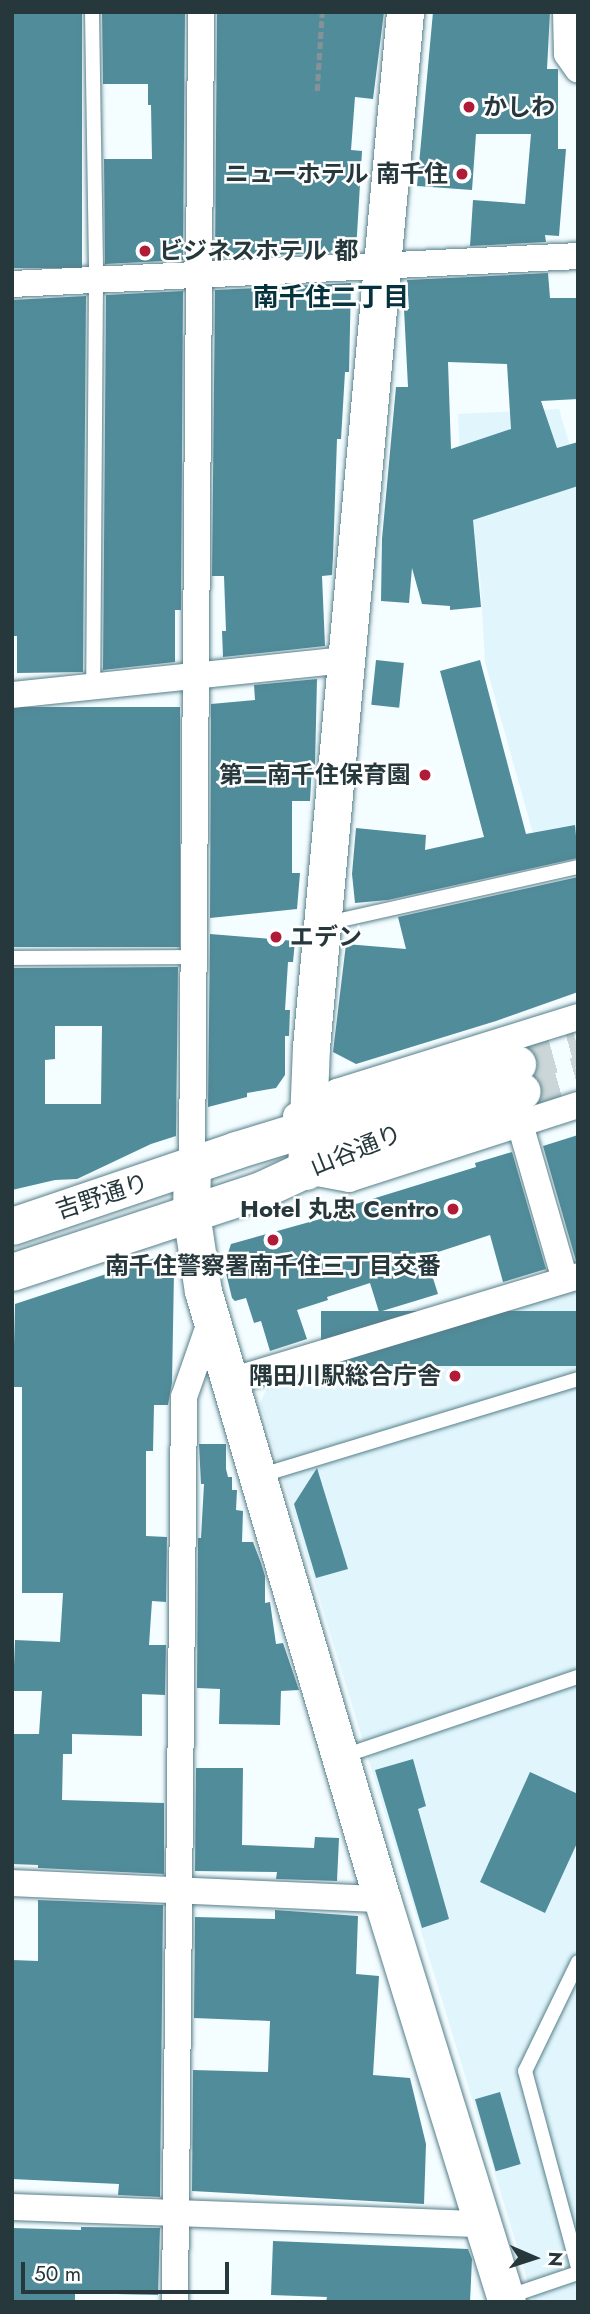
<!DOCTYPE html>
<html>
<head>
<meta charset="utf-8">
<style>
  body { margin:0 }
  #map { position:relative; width:590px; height:2314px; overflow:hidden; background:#f4fdff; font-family:Jost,"Noto Sans JP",sans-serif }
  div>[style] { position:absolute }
  .built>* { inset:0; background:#e1f6fc }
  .building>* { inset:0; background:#518c9a; transform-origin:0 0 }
  .secondary-tunnel>* { height:37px; margin-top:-18.5px; transform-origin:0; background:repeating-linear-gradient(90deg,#cbd6d8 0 37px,transparent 0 55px) }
  .path>* { height:4.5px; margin-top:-2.25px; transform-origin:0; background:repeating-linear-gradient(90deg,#859396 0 7px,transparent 0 10.5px) }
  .roads { filter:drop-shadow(0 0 2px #557f8a) drop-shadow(0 0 2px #557f8a) }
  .lane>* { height:14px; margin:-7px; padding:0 7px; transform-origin:7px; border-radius:7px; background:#fff }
  .street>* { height:26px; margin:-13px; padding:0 13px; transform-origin:13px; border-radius:13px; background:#fff }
  .secondary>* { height:37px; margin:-18.5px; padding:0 18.5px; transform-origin:18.5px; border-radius:18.5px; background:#fff }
  .dots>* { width:19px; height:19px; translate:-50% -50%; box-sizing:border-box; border:4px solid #fff; border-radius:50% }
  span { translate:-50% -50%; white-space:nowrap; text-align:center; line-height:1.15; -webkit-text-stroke:5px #fff; paint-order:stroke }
  .poi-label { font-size:24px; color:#26383c; font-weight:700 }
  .left { translate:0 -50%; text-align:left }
  .right { translate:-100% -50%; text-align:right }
  .street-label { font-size:24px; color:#26383c }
  .neighbourhood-label { font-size:26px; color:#05323c; font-weight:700 }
  .frame { position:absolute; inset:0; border:14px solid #26383c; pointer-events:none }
  .north { position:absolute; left:499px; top:2223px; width:70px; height:70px; -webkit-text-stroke:5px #fff; paint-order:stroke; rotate:93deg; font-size:19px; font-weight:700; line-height:28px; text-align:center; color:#26383c }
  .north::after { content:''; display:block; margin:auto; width:24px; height:32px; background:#26383c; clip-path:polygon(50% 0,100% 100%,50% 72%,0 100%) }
  .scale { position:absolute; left:21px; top:2262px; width:208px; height:32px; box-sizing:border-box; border:4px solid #26383c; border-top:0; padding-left:9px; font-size:21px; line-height:24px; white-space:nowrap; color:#26383c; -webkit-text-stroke:5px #fff; paint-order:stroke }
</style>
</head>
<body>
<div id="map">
  <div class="built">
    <i style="clip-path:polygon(559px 409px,578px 473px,578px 855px,541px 862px,485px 662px,480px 576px,460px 454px,458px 414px)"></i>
    <i style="clip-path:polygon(578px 1285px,578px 2302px,534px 2302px,260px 1403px,272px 1378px)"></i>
  </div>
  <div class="building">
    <i style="left:12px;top:12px;width:70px;height:256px"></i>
    <i style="clip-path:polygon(102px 12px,185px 12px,183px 260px,105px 264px,104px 159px,152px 159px,151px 105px,148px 105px,148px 84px,103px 84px)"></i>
    <i style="clip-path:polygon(217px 12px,384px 12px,373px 99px,355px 97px,351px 150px,362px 151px,356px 251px,215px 258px)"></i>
    <i style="clip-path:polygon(433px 12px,550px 12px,547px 69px,558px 69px,558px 149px,566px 149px,559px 236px,545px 235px,546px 242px,470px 246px,473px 200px,525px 204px,531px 134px,476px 134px,472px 190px,417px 186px)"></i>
    <i style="clip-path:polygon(evenodd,548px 273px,550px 298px,578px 298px,578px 399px,541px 401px,557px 448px,578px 442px,578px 486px,473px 520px,481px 607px,450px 610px,450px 606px,422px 604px,412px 568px,409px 603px,381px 601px,382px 539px,396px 387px,408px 387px,404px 309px,409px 309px,407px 280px,548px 273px,448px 362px,507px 364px,511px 429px,451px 449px,448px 362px)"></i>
    <i style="clip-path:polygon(351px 283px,349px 372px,345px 372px,341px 439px,337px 439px,333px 557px,332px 575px,322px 576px,325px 646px,223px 657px,222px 631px,226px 631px,224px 576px,212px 576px,215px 290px)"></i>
    <i style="clip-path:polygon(183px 291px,181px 610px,175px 610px,175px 662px,103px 670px,106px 295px)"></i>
    <i style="clip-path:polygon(86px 296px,83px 672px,17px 673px,17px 636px,12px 636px,12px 300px)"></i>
    <i style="left:376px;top:660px;width:28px;height:45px;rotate:6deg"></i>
    <i style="clip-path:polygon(480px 660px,526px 834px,575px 825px,578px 858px,388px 900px,355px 903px,352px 874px,356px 828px,426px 835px,425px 850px,484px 837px,440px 671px)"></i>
    <i style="clip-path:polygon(317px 679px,315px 765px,312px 764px,310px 801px,292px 801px,292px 873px,300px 873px,297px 909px,210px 918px,211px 704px,255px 700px,254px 685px)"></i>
    <i style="left:180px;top:707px;width:240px;height:169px;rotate:90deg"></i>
    <i style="clip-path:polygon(578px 877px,578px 992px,496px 1021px,356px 1064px,333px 1052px,346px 944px,406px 949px,398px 917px)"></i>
    <i style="clip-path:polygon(210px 934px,295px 941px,293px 962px,288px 962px,285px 1010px,290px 1010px,289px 1036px,285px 1036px,285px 1075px,276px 1088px,247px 1093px,247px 1097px,208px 1107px)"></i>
    <i style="clip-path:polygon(evenodd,178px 967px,176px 1136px,151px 1144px,77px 1179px,55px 1180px,12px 1190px,12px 968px,178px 967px,55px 1026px,102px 1026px,101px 1104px,45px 1104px,45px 1060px,55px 1059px,55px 1026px)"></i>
    <i style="clip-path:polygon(578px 1135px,578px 1261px,576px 1261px,543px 1146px)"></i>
    <i style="clip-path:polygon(512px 1152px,546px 1269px,503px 1282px,490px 1235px,429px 1255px,430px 1258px,427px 1259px,438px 1294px,379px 1312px,370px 1283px,327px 1297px,328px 1300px,297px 1310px,307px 1339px,270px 1351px,261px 1321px,254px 1323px,246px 1298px,235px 1301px,232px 1298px,224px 1265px,231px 1244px,331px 1216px,330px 1212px,476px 1167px,475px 1163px)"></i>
    <i style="clip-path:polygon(155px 1258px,174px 1272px,172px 1383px,168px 1405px,154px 1405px,153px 1451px,146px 1451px,146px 1536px,167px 1537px,166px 1602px,152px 1601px,149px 1645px,166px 1645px,165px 1695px,142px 1694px,142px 1736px,72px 1734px,72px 1754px,63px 1754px,62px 1800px,164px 1803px,164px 1874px,38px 1868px,38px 1865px,12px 1864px,12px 1734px,39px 1734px,42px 1691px,13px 1691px,15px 1640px,60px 1642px,63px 1593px,22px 1593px,22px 1387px,13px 1387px,15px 1304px)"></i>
    <i style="left:578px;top:1311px;width:55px;height:257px;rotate:90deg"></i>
    <i style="clip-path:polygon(199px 1444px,226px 1444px,226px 1469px,228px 1477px,232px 1477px,232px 1490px,237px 1490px,236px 1510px,243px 1511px,242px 1542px,253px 1542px,261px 1563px,265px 1576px,265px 1603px,270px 1602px,276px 1644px,283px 1643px,299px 1690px,281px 1691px,280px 1725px,219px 1724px,220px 1689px,197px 1688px,198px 1538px,201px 1538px,204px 1484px,201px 1484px)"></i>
    <i style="clip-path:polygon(317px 1468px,348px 1569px,316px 1578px,294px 1504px)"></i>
    <i style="clip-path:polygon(413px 1759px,426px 1806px,418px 1809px,449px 1919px,422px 1928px,375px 1770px)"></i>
    <i style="clip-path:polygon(196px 1768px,243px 1768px,242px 1845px,314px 1848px,315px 1837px,339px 1838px,337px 1881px,276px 1879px,277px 1872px,195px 1871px)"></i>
    <i style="clip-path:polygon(530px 1772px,578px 1794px,578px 1841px,545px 1913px,480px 1882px)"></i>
    <i style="clip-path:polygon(38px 1900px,163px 1905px,160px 2197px,118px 2195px,119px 2184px,12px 2179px,12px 1960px,38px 1961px)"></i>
    <i style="clip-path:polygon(275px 1910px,358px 1916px,356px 1974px,379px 1976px,373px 2075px,410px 2078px,426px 2144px,424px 2204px,192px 2191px,193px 2070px,268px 2072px,270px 2021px,194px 2018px,195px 1917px,275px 1919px)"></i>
    <i style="left:500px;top:2092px;width:75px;height:26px;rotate:74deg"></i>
    <i style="clip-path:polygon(81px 2227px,160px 2228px,158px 2295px,75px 2293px,75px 2302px,12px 2302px,12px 2228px,81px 2230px)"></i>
    <i style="clip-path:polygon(273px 2241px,468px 2249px,472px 2259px,470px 2302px,326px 2302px,327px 2297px,271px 2295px)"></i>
  </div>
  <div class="secondary-tunnel">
    <i style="left:517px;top:1064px;width:63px;rotate:-15.6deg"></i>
    <i style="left:522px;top:1091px;width:58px;rotate:-15.9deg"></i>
  </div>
  <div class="path">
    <i style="left:317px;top:91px;width:79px;rotate:-86.4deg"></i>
  </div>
  <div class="roads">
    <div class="lane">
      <i style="left:92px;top:12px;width:268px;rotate:89.1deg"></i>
      <i style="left:96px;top:280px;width:406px;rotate:90.4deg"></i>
      <i style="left:323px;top:924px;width:261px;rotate:-12.6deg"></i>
      <i style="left:12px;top:958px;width:183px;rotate:-0.3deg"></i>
      <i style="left:259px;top:1476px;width:333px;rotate:-16.9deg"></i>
      <i style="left:341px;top:1757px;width:250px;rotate:-18.7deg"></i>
      <i style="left:578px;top:1962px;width:121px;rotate:115.9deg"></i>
      <i style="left:525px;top:2071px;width:203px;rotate:74.9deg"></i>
      <i style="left:507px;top:2297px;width:75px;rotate:-18.7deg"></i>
    </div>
    <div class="street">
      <i style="left:566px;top:12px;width:42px;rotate:88.6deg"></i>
      <i style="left:567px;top:54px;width:19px;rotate:55deg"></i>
      <i style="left:12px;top:284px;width:567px;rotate:-2.83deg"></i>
      <i style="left:12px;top:695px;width:334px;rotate:-6deg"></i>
      <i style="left:296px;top:1116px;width:48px;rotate:-30.3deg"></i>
      <i style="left:337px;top:1092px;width:252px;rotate:-17.3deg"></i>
      <i style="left:520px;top:1124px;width:162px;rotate:73.9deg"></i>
      <i style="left:192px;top:1165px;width:1153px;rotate:-89.55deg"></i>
      <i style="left:306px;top:1171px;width:44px;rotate:10.5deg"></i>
      <i style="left:349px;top:1179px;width:241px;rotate:-17.9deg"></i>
      <i style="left:231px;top:1381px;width:363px;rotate:-16.8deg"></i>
      <i style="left:12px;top:1883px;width:370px;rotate:2.5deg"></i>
      <i style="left:12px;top:2207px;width:471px;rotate:2.1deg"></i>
      <i style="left:175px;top:2302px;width:905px;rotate:-89.43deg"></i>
      <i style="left:184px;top:1397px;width:82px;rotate:-70.7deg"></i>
    </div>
    <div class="secondary">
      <i style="left:192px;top:1165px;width:48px;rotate:91.2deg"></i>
      <i style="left:191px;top:1213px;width:79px;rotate:81.3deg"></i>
      <i style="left:203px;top:1291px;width:634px;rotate:73.6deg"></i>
      <i style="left:382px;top:1899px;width:422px;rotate:72.8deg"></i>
      <i style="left:306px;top:1171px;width:124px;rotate:-87.7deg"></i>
      <i style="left:311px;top:1047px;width:1039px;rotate:-84.81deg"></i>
      <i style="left:12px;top:1226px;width:237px;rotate:-18.7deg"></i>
      <i style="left:236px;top:1150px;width:294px;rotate:-17deg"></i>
      <i style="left:12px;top:1272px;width:262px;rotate:-18.2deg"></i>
      <i style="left:261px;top:1190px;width:109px;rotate:-24.9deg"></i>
      <i style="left:360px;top:1144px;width:170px;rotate:-18.1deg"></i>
    </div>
  </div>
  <div class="dots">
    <i style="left:469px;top:107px;background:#b01c38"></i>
    <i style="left:462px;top:174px;background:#b01c38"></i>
    <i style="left:145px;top:251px;background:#b01c38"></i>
    <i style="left:425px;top:775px;background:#b01c38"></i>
    <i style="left:276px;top:937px;background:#b01c38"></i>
    <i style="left:453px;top:1209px;background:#b01c38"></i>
    <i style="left:273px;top:1240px;background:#b01c38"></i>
    <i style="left:455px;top:1376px;background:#b01c38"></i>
  </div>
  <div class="poi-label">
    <span class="left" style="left:483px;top:107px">かしわ</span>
    <span class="right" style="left:448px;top:174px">ニューホテル 南千住</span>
    <span class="left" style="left:159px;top:251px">ビジネスホテル 都</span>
    <span class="right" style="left:411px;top:775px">第二南千住保育園</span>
    <span class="left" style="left:290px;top:937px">エデン</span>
    <span class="right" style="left:439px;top:1209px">Hotel 丸忠 Centro</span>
    <span style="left:273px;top:1266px">南千住警察署南千住三丁目交番</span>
    <span class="right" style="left:441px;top:1376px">隅田川駅総合庁舎</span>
  </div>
  <div class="street-label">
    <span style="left:356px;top:1150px;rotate:-22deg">山谷通り</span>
    <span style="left:102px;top:1196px;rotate:-18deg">吉野通り</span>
  </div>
  <div class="neighbourhood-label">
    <span style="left:331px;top:298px">南千住二丁目</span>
  </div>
  <div class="frame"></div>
  <div class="north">N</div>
  <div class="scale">50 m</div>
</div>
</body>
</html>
